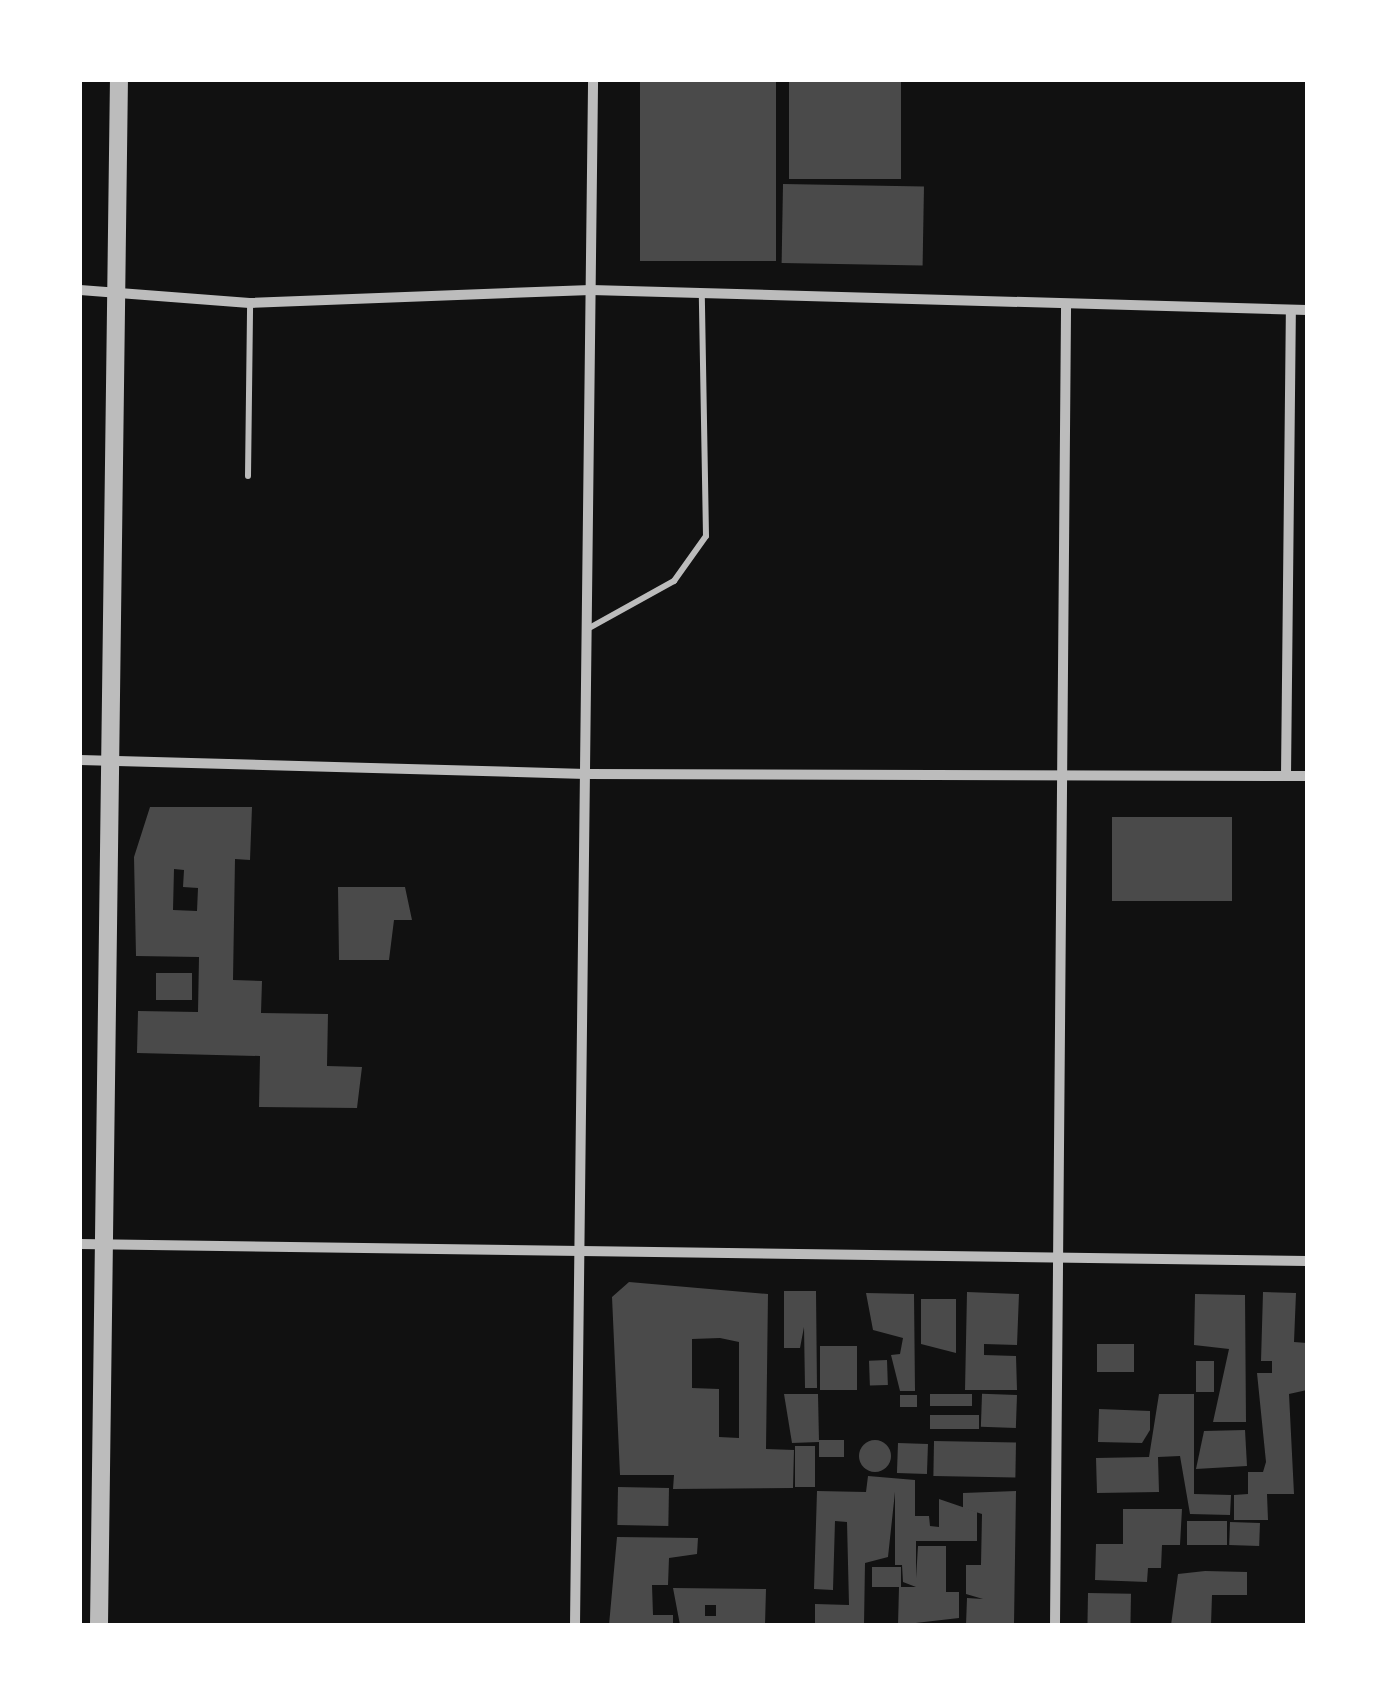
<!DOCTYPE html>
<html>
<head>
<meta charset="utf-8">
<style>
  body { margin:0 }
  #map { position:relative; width:1387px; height:1705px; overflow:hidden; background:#111; font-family:Ubuntu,sans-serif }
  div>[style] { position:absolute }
  .building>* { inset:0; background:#4a4a4a; transform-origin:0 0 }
  .round { border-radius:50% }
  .service>* { height:6px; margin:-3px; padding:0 3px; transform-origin:3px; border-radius:3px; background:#bcbcbc }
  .minor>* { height:10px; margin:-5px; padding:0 5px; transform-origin:5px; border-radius:5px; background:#bcbcbc }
  .tertiary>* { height:18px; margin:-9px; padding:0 9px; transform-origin:9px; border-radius:9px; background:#bcbcbc }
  span { translate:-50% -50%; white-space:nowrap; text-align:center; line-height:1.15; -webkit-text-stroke:9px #fff; paint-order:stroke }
  .frame { position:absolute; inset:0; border:82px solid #fff; pointer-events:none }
</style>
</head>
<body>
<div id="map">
  <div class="building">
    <i style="left:640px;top:80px;width:136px;height:181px"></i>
    <i style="left:789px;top:80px;width:112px;height:99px"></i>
    <i style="left:783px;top:184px;width:141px;height:79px;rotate:1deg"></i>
    <i style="clip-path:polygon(evenodd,150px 807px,252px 807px,250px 860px,235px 859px,233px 980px,262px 981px,261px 1013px,328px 1014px,327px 1066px,362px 1067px,357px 1108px,259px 1107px,260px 1056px,137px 1053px,138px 1011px,198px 1012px,199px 957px,136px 956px,134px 857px,150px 807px,174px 869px,184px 870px,183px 887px,198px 888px,197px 911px,173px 910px,174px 869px)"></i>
    <i style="left:1112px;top:817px;width:120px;height:84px"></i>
    <i style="clip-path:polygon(338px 887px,405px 887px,412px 920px,394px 920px,389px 960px,339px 960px)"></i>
    <i style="left:192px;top:973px;width:27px;height:36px;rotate:90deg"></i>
    <i style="clip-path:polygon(evenodd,629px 1282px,768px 1294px,766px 1449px,794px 1450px,793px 1488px,673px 1489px,674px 1475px,620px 1475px,612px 1297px,629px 1282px,720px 1338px,739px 1342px,739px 1438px,719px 1437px,719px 1389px,692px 1388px,692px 1339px,720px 1338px)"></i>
    <i style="clip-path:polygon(784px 1291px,816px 1291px,817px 1388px,805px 1388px,804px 1327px,800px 1348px,784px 1348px)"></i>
    <i style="clip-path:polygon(967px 1292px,1019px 1294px,1017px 1345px,984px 1344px,984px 1355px,1016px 1356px,1017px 1390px,965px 1390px)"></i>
    <i style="clip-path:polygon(1263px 1292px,1296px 1293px,1294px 1342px,1307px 1343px,1307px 1390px,1289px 1394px,1294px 1494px,1267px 1494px,1268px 1520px,1234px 1520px,1234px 1495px,1248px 1494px,1248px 1472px,1263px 1472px,1266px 1462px,1257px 1373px,1272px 1373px,1272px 1361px,1261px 1361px)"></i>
    <i style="clip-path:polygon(866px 1293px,914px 1294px,915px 1391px,900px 1391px,891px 1355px,900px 1354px,903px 1338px,873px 1330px)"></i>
    <i style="clip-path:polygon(1195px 1294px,1245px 1295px,1246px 1422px,1213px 1422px,1229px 1349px,1194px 1345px)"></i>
    <i style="clip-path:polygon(921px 1299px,956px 1299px,956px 1353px,921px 1344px)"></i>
    <i style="left:1134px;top:1344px;width:28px;height:37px;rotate:90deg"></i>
    <i style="left:820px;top:1346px;width:37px;height:44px"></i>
    <i style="left:887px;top:1360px;width:25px;height:18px;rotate:88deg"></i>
    <i style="left:1196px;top:1361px;width:18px;height:31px"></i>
    <i style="clip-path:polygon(784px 1394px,818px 1394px,819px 1442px,792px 1443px)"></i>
    <i style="left:930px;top:1394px;width:42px;height:12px"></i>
    <i style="clip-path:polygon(1159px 1394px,1194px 1394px,1194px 1494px,1231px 1495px,1230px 1515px,1190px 1514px,1180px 1456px,1158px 1457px,1159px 1492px,1097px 1493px,1096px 1458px,1149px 1457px)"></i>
    <i style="left:917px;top:1395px;width:12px;height:17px;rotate:90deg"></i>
    <i style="left:1017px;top:1395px;width:33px;height:35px;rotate:92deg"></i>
    <i style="clip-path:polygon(1099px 1409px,1150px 1411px,1150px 1430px,1142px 1443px,1098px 1442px)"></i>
    <i style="left:930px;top:1415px;width:49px;height:14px"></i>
    <i style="clip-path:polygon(1245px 1430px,1247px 1466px,1196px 1469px,1204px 1431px)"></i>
    <i style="left:819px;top:1440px;width:25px;height:17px"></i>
    <i class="round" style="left:859px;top:1440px;width:32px;height:32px"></i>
    <i style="left:934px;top:1441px;width:82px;height:35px;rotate:1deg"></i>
    <i style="left:898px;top:1443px;width:30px;height:30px;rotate:2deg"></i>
    <i style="left:795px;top:1446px;width:20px;height:41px"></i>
    <i style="clip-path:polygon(868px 1476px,915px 1480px,915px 1516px,929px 1516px,930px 1526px,939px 1527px,939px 1499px,977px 1512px,977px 1541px,916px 1541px,916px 1578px,918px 1546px,946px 1546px,946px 1592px,959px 1592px,959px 1618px,898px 1625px,899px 1587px,872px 1587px,872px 1567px,901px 1567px,901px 1587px,916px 1587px,903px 1582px,902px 1565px,895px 1565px,895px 1492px,888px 1557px,865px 1563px,864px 1625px,815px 1625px,815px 1604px,849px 1605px,847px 1522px,835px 1521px,833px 1590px,814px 1589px,817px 1491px,866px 1492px)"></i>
    <i style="left:618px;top:1487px;width:51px;height:38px;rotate:1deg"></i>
    <i style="clip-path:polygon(1016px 1491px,1014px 1625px,966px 1625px,967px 1598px,983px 1599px,966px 1594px,966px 1565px,981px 1565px,982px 1514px,963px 1508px,963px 1493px)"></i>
    <i style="clip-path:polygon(1123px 1509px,1182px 1509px,1180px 1545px,1162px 1545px,1161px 1568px,1148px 1568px,1147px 1582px,1095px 1580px,1096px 1544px,1123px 1544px)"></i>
    <i style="left:1187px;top:1521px;width:40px;height:24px"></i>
    <i style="left:1230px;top:1522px;width:30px;height:23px;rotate:2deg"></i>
    <i style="clip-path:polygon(617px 1537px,698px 1538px,697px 1554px,669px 1558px,668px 1585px,652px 1585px,653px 1615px,673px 1615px,673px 1625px,609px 1625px)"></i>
    <i style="clip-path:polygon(1205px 1571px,1247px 1572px,1247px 1595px,1212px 1595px,1211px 1625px,1171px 1625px,1178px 1574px)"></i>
    <i style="clip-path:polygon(evenodd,673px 1588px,766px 1589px,765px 1625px,680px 1625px,673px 1588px,705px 1605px,716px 1605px,716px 1616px,705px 1616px,705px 1605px)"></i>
    <i style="left:1088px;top:1593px;width:43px;height:32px;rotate:1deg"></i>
  </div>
  <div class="service">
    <i style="left:248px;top:476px;width:173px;rotate:-89.3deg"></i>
    <i style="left:591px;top:627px;width:95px;rotate:-29deg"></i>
    <i style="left:674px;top:581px;width:55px;rotate:-54.6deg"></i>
    <i style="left:706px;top:536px;width:240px;rotate:-91deg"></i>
  </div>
  <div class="minor">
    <i style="left:80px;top:290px;width:170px;rotate:4.4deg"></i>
    <i style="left:250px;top:303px;width:341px;rotate:-2.2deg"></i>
    <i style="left:591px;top:290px;width:716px;rotate:1.6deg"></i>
    <i style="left:80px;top:760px;width:506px;rotate:1.58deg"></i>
    <i style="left:586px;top:774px;width:721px;rotate:0.16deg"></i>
    <i style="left:1286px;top:776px;width:466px;rotate:-89.4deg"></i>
    <i style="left:80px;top:1244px;width:1227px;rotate:0.79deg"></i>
    <i style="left:575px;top:1625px;width:1545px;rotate:-89.33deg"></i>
    <i style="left:1055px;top:1625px;width:1318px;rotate:-89.52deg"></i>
  </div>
  <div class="tertiary">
    <i style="left:99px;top:1625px;width:1545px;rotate:-89.26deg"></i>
  </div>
  <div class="frame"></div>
</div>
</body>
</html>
